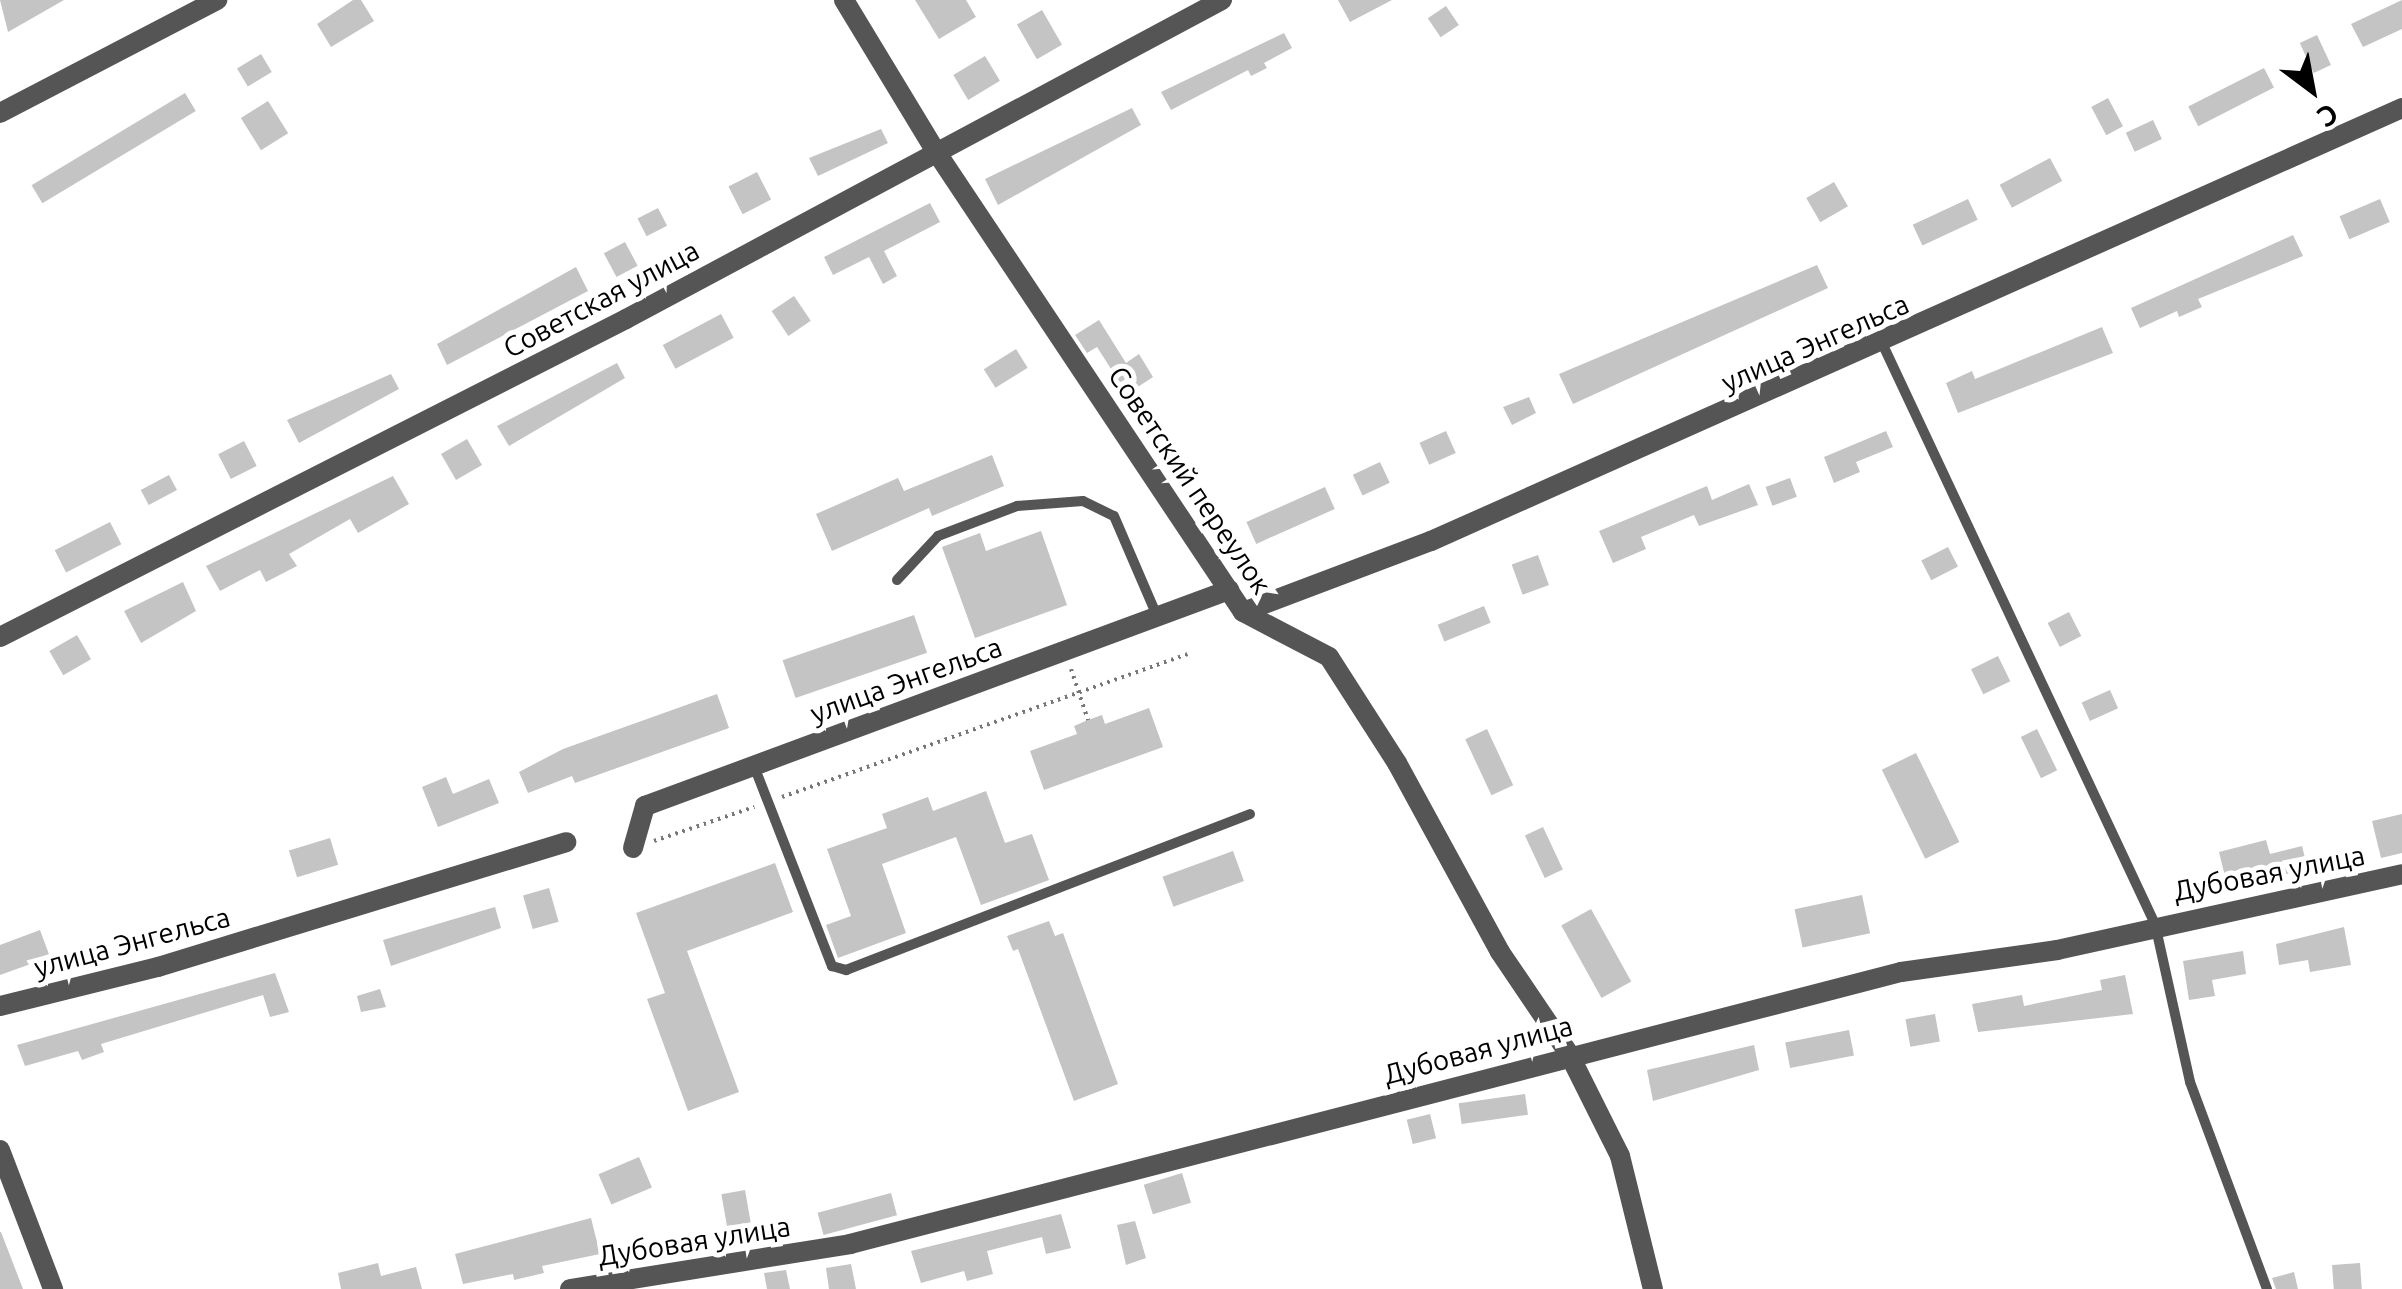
<!DOCTYPE html>
<html>
<head>
<meta charset="utf-8">
<style>
  body { margin:0 }
  #map { position:relative; width:2402px; height:1289px; overflow:hidden; background:#fff; font-family:Ubuntu,sans-serif }
  div>[style] { position:absolute }
  .building>* { inset:0; background:#c4c4c4; transform-origin:0 0 }
  .path>* { height:4px; margin-top:-2px; transform-origin:0; background:repeating-linear-gradient(90deg,#777 0 2.5px,transparent 0 7.5px) }
  .service>* { height:10px; margin:-5px; padding:0 5px; transform-origin:5px; border-radius:5px; background:#555 }
  .minor>* { height:20px; margin:-10px; padding:0 10px; transform-origin:10px; border-radius:10px; background:#555 }
  .tertiary>* { height:20px; margin:-10px; padding:0 10px; transform-origin:10px; border-radius:10px; background:#555 }
  span { translate:-50% -50%; white-space:nowrap; text-align:center; line-height:1.15; -webkit-text-stroke:10px #fff; paint-order:stroke }
  .street-label { font-size:28px; color:#000 }
  .north { position:absolute; left:2262px; top:40px; width:100px; height:100px; -webkit-text-stroke:8px #fff; paint-order:stroke; rotate:148deg; font-size:28px; font-weight:700; line-height:40px; text-align:center; color:#000 }
  .north::after { content:''; display:block; margin:auto; width:35px; height:45px; background:#000; clip-path:polygon(50% 0,100% 100%,50% 72%,0 100%) }
</style>
</head>
<body>
<div id="map">
  <div class="building">
    <i style="clip-path:polygon(0 0,64px 0,8px 32px)"></i>
    <i style="clip-path:polygon(353px 0,361px 0,374px 21px,331px 47px,317px 24px)"></i>
    <i style="clip-path:polygon(915px 0,966px 0,976px 17px,939px 39px)"></i>
    <i style="clip-path:polygon(1338px 0,1392px 0,1350px 22px)"></i>
    <i style="clip-path:polygon(2402px 0,2402px 29px,2363px 47px,2351px 24px)"></i>
    <i style="left:1446px;top:6px;width:23px;height:22px;rotate:56deg"></i>
    <i style="left:1042px;top:10px;width:40px;height:29px;rotate:60deg"></i>
    <i style="clip-path:polygon(1284px 33px,1292px 48px,1264px 63px,1267px 68px,1251px 76px,1248px 70px,1171px 110px,1161px 92px)"></i>
    <i style="left:2317px;top:35px;width:33px;height:19px;rotate:65deg"></i>
    <i style="left:261px;top:54px;width:21px;height:28px;rotate:59deg"></i>
    <i style="left:985px;top:56px;width:29px;height:37px;rotate:59deg"></i>
    <i style="left:2264px;top:68px;width:22px;height:85px;rotate:63deg"></i>
    <i style="left:185px;top:93px;width:21px;height:179px;rotate:59deg"></i>
    <i style="left:2108px;top:98px;width:32px;height:19px;rotate:62deg"></i>
    <i style="left:268px;top:101px;width:38px;height:32px;rotate:58deg"></i>
    <i style="clip-path:polygon(1132px 108px,1141px 125px,998px 205px,985px 179px)"></i>
    <i style="left:2153px;top:120px;width:21px;height:30px;rotate:65deg"></i>
    <i style="clip-path:polygon(881px 129px,888px 143px,818px 176px,809px 158px)"></i>
    <i style="left:2050px;top:158px;width:26px;height:57px;rotate:62deg"></i>
    <i style="left:757px;top:172px;width:31px;height:32px;rotate:63deg"></i>
    <i style="left:1834px;top:182px;width:28px;height:32px;rotate:60deg"></i>
    <i style="left:1968px;top:199px;width:23px;height:61px;rotate:65deg"></i>
    <i style="left:2380px;top:199px;width:25px;height:44px;rotate:67deg"></i>
    <i style="clip-path:polygon(930px 203px,940px 222px,884px 251px,897px 276px,883px 284px,869px 257px,833px 275px,824px 257px)"></i>
    <i style="left:658px;top:208px;width:20px;height:23px;rotate:63deg"></i>
    <i style="clip-path:polygon(2293px 235px,2303px 256px,2198px 299px,2202px 307px,2179px 317px,2177px 311px,2140px 328px,2131px 308px)"></i>
    <i style="left:625px;top:242px;width:27px;height:24px;rotate:62deg"></i>
    <i style="clip-path:polygon(1817px 265px,1828px 288px,1573px 404px,1559px 374px)"></i>
    <i style="clip-path:polygon(576px 267px,588px 291px,447px 365px,437px 344px)"></i>
    <i style="left:794px;top:296px;width:30px;height:27px;rotate:56deg"></i>
    <i style="left:721px;top:314px;width:27px;height:66px;rotate:62deg"></i>
    <i style="clip-path:polygon(1099px 320px,1126px 363px,1139px 354px,1153px 377px,1127px 394px,1097px 347px,1087px 353px,1075px 335px)"></i>
    <i style="clip-path:polygon(2102px 327px,2113px 353px,1958px 413px,1946px 383px,1972px 371px,1975px 379px)"></i>
    <i style="left:1016px;top:349px;width:22px;height:38px;rotate:58deg"></i>
    <i style="clip-path:polygon(617px 363px,625px 378px,509px 446px,497px 426px)"></i>
    <i style="clip-path:polygon(391px 374px,399px 389px,299px 443px,287px 420px)"></i>
    <i style="clip-path:polygon(1529px 397px,1536px 413px,1512px 425px,1503px 407px)"></i>
    <i style="left:1446px;top:431px;width:24px;height:29px;rotate:66deg"></i>
    <i style="clip-path:polygon(1886px 431px,1893px 447px,1856px 462px,1860px 472px,1834px 483px,1824px 457px)"></i>
    <i style="left:467px;top:439px;width:30px;height:30px;rotate:60deg"></i>
    <i style="left:244px;top:441px;width:28px;height:29px;rotate:63deg"></i>
    <i style="clip-path:polygon(992px 455px,1004px 486px,932px 516px,929px 508px,832px 551px,816px 514px,898px 478px,904px 491px)"></i>
    <i style="left:1380px;top:462px;width:23px;height:30px;rotate:65deg"></i>
    <i style="left:169px;top:475px;width:17px;height:32px;rotate:62deg"></i>
    <i style="clip-path:polygon(393px 476px,409px 504px,358px 533px,350px 519px,289px 554px,297px 566px,266px 582px,260px 570px,220px 591px,206px 566px)"></i>
    <i style="left:1790px;top:478px;width:20px;height:26px;rotate:70deg"></i>
    <i style="clip-path:polygon(1749px 484px,1758px 505px,1699px 526px,1694px 515px,1641px 537px,1646px 549px,1613px 563px,1599px 531px,1707px 486px,1712px 500px)"></i>
    <i style="left:1325px;top:487px;width:24px;height:86px;rotate:66deg"></i>
    <i style="left:110px;top:522px;width:25px;height:62px;rotate:63deg"></i>
    <i style="clip-path:polygon(1041px 531px,1067px 605px,975px 638px,942px 547px,980px 533px,986px 551px)"></i>
    <i style="left:1948px;top:547px;width:22px;height:30px;rotate:63deg"></i>
    <i style="left:1538px;top:555px;width:32px;height:28px;rotate:70deg"></i>
    <i style="clip-path:polygon(183px 582px,196px 611px,141px 643px,124px 611px)"></i>
    <i style="left:1484px;top:606px;width:18px;height:50px;rotate:68deg"></i>
    <i style="left:2069px;top:612px;width:27px;height:24px;rotate:63deg"></i>
    <i style="left:914px;top:615px;width:40px;height:139px;rotate:71deg"></i>
    <i style="left:77px;top:635px;width:28px;height:32px;rotate:60deg"></i>
    <i style="left:1998px;top:656px;width:28px;height:30px;rotate:64deg"></i>
    <i style="left:2110px;top:690px;width:20px;height:31px;rotate:66deg"></i>
    <i style="clip-path:polygon(717px 694px,729px 728px,575px 783px,572px 776px,528px 793px,519px 772px,563px 749px)"></i>
    <i style="clip-path:polygon(1149px 708px,1163px 747px,1044px 790px,1030px 751px,1077px 734px,1074px 726px,1088px 720px,1102px 715px,1105px 724px)"></i>
    <i style="left:1487px;top:729px;width:62px;height:24px;rotate:65deg"></i>
    <i style="left:2037px;top:729px;width:46px;height:18px;rotate:64deg"></i>
    <i style="left:1916px;top:753px;width:99px;height:38px;rotate:64deg"></i>
    <i style="clip-path:polygon(446px 777px,453px 794px,489px 779px,499px 803px,438px 827px,422px 787px)"></i>
    <i style="clip-path:polygon(986px 791px,1005px 843px,1032px 834px,1049px 880px,981px 905px,956px 837px,882px 864px,906px 933px,838px 958px,826px 925px,851px 916px,827px 849px,887px 828px,882px 814px,928px 797px,933px 811px)"></i>
    <i style="clip-path:polygon(2402px 814px,2402px 853px,2381px 858px,2372px 821px)"></i>
    <i style="left:1543px;top:827px;width:47px;height:20px;rotate:65deg"></i>
    <i style="left:330px;top:838px;width:28px;height:43px;rotate:73deg"></i>
    <i style="clip-path:polygon(2266px 840px,2270px 854px,2302px 846px,2308px 870px,2227px 885px,2219px 852px)"></i>
    <i style="left:1233px;top:851px;width:32px;height:75px;rotate:70deg"></i>
    <i style="clip-path:polygon(775px 863px,793px 912px,687px 951px,739px 1092px,688px 1111px,647px 999px,665px 993px,636px 913px)"></i>
    <i style="left:549px;top:888px;width:35px;height:27px;rotate:74deg"></i>
    <i style="left:1862px;top:895px;width:39px;height:69px;rotate:78deg"></i>
    <i style="clip-path:polygon(495px 907px,501px 928px,391px 966px,383px 940px)"></i>
    <i style="left:1591px;top:909px;width:83px;height:34px;rotate:61deg"></i>
    <i style="clip-path:polygon(1049px 921px,1055px 936px,1063px 933px,1118px 1084px,1074px 1101px,1018px 949px,1013px 951px,1007px 936px)"></i>
    <i style="clip-path:polygon(2344px 927px,2351px 965px,2310px 972px,2308px 960px,2279px 965px,2276px 944px)"></i>
    <i style="clip-path:polygon(40px 930px,50px 957px,0 975px,0 945px)"></i>
    <i style="clip-path:polygon(2243px 951px,2246px 974px,2212px 980px,2215px 996px,2189px 1000px,2183px 961px)"></i>
    <i style="clip-path:polygon(275px 973px,289px 1012px,270px 1017px,263px 995px,101px 1044px,104px 1052px,82px 1060px,78px 1051px,25px 1066px,17px 1045px)"></i>
    <i style="clip-path:polygon(2125px 975px,2133px 1014px,1978px 1032px,1972px 1004px,2022px 995px,2024px 1006px,2102px 990px,2100px 980px)"></i>
    <i style="clip-path:polygon(380px 989px,386px 1007px,361px 1012px,357px 996px)"></i>
    <i style="left:1935px;top:1014px;width:28px;height:30px;rotate:80deg"></i>
    <i style="left:1849px;top:1030px;width:26px;height:65px;rotate:79deg"></i>
    <i style="clip-path:polygon(1754px 1045px,1759px 1070px,1653px 1101px,1647px 1070px)"></i>
    <i style="left:1525px;top:1094px;width:21px;height:67px;rotate:82deg"></i>
    <i style="left:1430px;top:1114px;width:25px;height:24px;rotate:76deg"></i>
    <i style="left:639px;top:1157px;width:33px;height:44px;rotate:67deg"></i>
    <i style="left:1182px;top:1173px;width:31px;height:40px;rotate:73deg"></i>
    <i style="left:745px;top:1190px;width:40px;height:24px;rotate:80deg"></i>
    <i style="left:891px;top:1193px;width:23px;height:76px;rotate:75deg"></i>
    <i style="clip-path:polygon(1061px 1214px,1071px 1248px,1046px 1254px,1042px 1237px,987px 1251px,993px 1274px,967px 1281px,964px 1271px,921px 1283px,911px 1251px)"></i>
    <i style="clip-path:polygon(591px 1218px,600px 1254px,542px 1266px,544px 1273px,514px 1280px,513px 1274px,463px 1284px,455px 1254px)"></i>
    <i style="clip-path:polygon(1135px 1221px,1146px 1258px,1126px 1265px,1117px 1225px)"></i>
    <i style="clip-path:polygon(0 1232px,1px 1232px,23px 1289px,0 1289px)"></i>
    <i style="clip-path:polygon(378px 1263px,381px 1276px,416px 1267px,422px 1289px,341px 1289px,338px 1273px)"></i>
    <i style="left:2360px;top:1263px;width:26px;height:28px;rotate:86deg"></i>
    <i style="clip-path:polygon(851px 1264px,856px 1289px,829px 1289px,826px 1268px)"></i>
    <i style="clip-path:polygon(786px 1270px,790px 1289px,767px 1289px,764px 1273px)"></i>
    <i style="clip-path:polygon(2294px 1272px,2298px 1289px,2276px 1289px,2272px 1278px)"></i>
  </div>
  <div class="path">
    <i style="left:1071px;top:669px;width:54px;rotate:71.6deg"></i>
    <i style="left:782px;top:797px;width:430px;rotate:-19.4deg"></i>
    <i style="left:654px;top:841px;width:106px;rotate:-18.8deg"></i>
  </div>
  <div class="service">
    <i style="left:1882px;top:343px;width:642px;rotate:64.83deg"></i>
    <i style="left:2155px;top:924px;width:162px;rotate:77.5deg"></i>
    <i style="left:2190px;top:1082px;width:221px;rotate:69.6deg"></i>
    <i style="left:897px;top:580px;width:60px;rotate:-47deg"></i>
    <i style="left:938px;top:536px;width:85px;rotate:-20.8deg"></i>
    <i style="left:1017px;top:506px;width:66px;rotate:-4.3deg"></i>
    <i style="left:1083px;top:501px;width:34px;rotate:26deg"></i>
    <i style="left:1114px;top:516px;width:109px;rotate:66.7deg"></i>
    <i style="left:754px;top:766px;width:215px;rotate:68.7deg"></i>
    <i style="left:832px;top:966px;width:15px;rotate:16deg"></i>
    <i style="left:846px;top:970px;width:433px;rotate:-21.1deg"></i>
  </div>
  <div class="minor">
    <i style="left:844px;top:0;width:175px;rotate:58.8deg"></i>
    <i style="left:935px;top:150px;width:555px;rotate:56.31deg"></i>
    <i style="left:1243px;top:612px;width:97px;rotate:27.6deg"></i>
    <i style="left:1329px;top:657px;width:126px;rotate:57.3deg"></i>
    <i style="left:1397px;top:763px;width:215px;rotate:61.4deg"></i>
    <i style="left:1500px;top:952px;width:123px;rotate:55.9deg"></i>
    <i style="left:1569px;top:1054px;width:114px;rotate:63.4deg"></i>
    <i style="left:1620px;top:1156px;width:137px;rotate:76.1deg"></i>
    <i style="left:1243px;top:612px;width:201px;rotate:-20.7deg"></i>
    <i style="left:1431px;top:541px;width:1063px;rotate:-24.03deg"></i>
    <i style="left:0;top:637px;width:702px;rotate:-26.93deg"></i>
    <i style="left:626px;top:319px;width:676px;rotate:-28.16deg"></i>
    <i style="left:633px;top:848px;width:44px;rotate:-74.1deg"></i>
    <i style="left:645px;top:806px;width:623px;rotate:-20.3deg"></i>
    <i style="left:0;top:1006px;width:163px;rotate:-13.9deg"></i>
    <i style="left:158px;top:967px;width:427px;rotate:-17deg"></i>
    <i style="left:0;top:1150px;width:149px;rotate:69.1deg"></i>
    <i style="left:570px;top:1289px;width:284px;rotate:-9.1deg"></i>
    <i style="left:850px;top:1244px;width:1086px;rotate:-14.51deg"></i>
    <i style="left:1901px;top:972px;width:158px;rotate:-8deg"></i>
    <i style="left:2057px;top:950px;width:353px;rotate:-12.4deg"></i>
  </div>
  <div class="tertiary">
    <i style="left:0;top:113px;width:245px;rotate:-27.5deg"></i>
  </div>
  <div class="street-label">
    <span style="left:601px;top:299px;rotate:-28deg">Советская улица</span>
    <span style="left:1815px;top:343px;rotate:-24deg">улица Энгельса</span>
    <span style="left:1190px;top:480px;rotate:56deg">Советский переулок</span>
    <span style="left:906px;top:680px;rotate:-20deg">улица Энгельса</span>
    <span style="left:2269px;top:873px;rotate:-11deg">Дубовая улица</span>
    <span style="left:132px;top:942px;rotate:-15deg">улица Энгельса</span>
    <span style="left:1478px;top:1050px;rotate:-15deg">Дубовая улица</span>
    <span style="left:694px;top:1241px;rotate:-9deg">Дубовая улица</span>
  </div>
  <div class="north">С</div>
</div>
</body>
</html>
